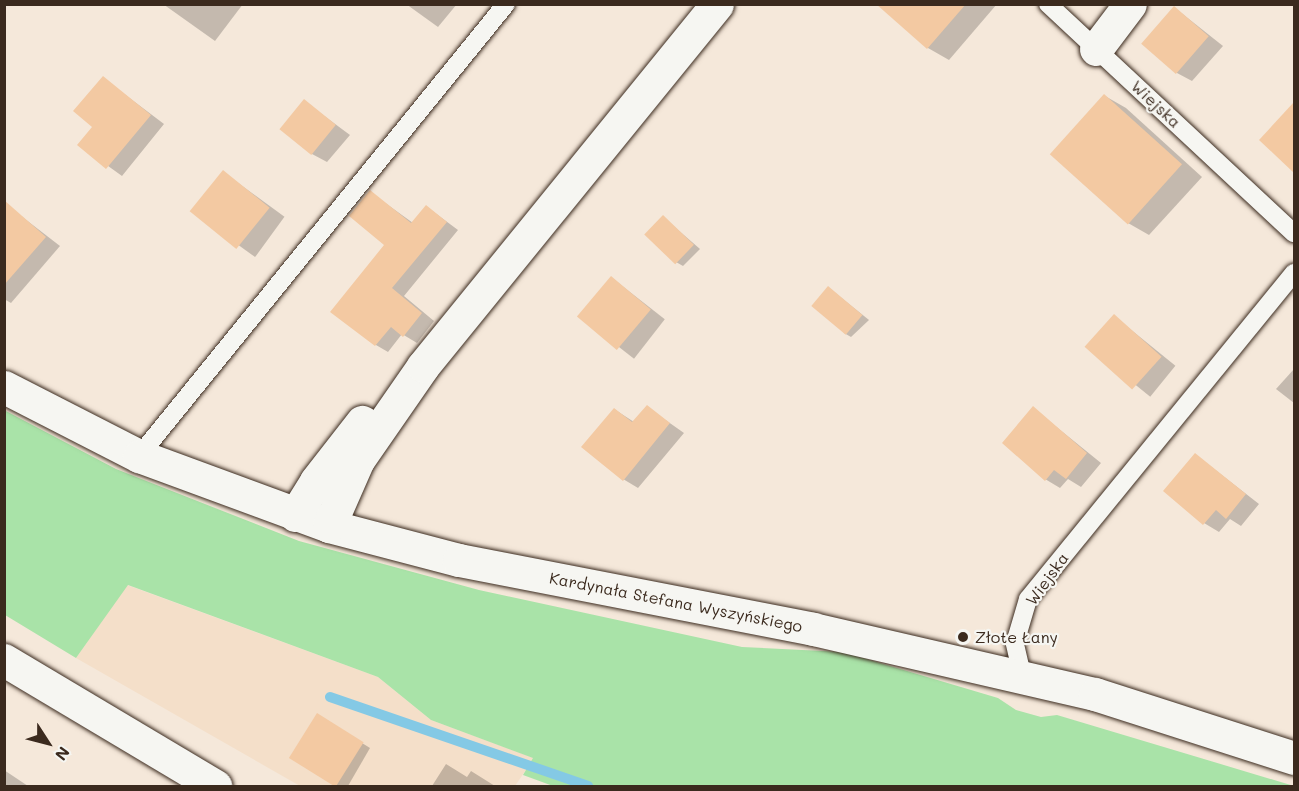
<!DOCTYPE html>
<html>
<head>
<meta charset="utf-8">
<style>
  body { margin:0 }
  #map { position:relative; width:1299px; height:791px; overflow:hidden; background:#f5e8da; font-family:Mali,sans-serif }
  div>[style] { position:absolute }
  .built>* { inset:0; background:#f4dfc9 }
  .green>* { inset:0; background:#a9e3a8 }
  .shadow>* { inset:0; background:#0003; transform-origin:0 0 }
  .stream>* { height:10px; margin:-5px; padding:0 5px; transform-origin:5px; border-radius:5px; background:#84c9e5 }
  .building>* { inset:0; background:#f3c9a2; transform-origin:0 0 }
  .roads { filter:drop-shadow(0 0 2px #3b2a1e) drop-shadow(0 0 2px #3b2a1e) }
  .lane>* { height:18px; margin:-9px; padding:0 9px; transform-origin:9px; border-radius:9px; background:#f6f6f2 }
  .street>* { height:33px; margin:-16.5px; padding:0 16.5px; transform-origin:16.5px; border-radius:16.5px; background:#f6f6f2 }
  .secondary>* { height:33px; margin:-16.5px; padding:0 16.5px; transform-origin:16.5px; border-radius:16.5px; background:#f6f6f2 }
  .dots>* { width:16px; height:16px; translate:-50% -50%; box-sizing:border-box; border:3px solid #f6f6f2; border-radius:50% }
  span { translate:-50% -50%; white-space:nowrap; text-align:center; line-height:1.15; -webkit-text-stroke:4.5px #f6f6f2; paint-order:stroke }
  .street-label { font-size:16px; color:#3b2a1e }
  .poi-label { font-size:16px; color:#3b2a1e }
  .left { translate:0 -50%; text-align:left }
  .frame { position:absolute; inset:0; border:6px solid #3b2a1e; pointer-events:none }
  .north { position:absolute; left:18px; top:713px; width:60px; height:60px; -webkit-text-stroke:4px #f6f6f2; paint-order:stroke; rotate:126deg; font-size:16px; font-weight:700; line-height:24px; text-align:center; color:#3b2a1e }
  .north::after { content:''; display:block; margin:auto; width:21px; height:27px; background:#3b2a1e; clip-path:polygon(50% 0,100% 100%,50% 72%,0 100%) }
</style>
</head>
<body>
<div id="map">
  <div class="built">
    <i style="clip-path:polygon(127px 585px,378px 677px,431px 720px,534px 758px,515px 786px,300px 786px,76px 658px)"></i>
  </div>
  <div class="green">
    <i style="clip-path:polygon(4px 410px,116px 469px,299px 541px,479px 590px,742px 647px,843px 652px,998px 698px,1016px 710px,1041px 717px,1057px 715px,1294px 786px,553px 786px,523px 775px,533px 758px,431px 720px,378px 677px,128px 585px,76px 658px,5px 615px)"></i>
  </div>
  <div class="shadow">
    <i style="clip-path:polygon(163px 4px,243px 4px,215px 41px)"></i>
    <i style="clip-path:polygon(406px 4px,457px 4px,438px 27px)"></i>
    <i style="clip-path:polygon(878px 4px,997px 4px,949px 60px,928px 48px)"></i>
    <i style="clip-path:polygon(1175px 8px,1223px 46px,1192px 81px,1177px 73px)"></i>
    <i style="clip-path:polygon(103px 78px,164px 124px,122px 176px,79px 145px,94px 126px)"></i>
    <i style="clip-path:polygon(1105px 96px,1126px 108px,1202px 177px,1149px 235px,1128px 223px,1052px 155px)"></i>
    <i style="clip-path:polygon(304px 101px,350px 135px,327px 162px,312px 154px)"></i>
    <i style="clip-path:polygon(1290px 110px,1294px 113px,1294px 171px,1262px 140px)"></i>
    <i style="left:223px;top:172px;width:76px;height:50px;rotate:36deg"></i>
    <i style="clip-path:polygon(370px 192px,413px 223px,427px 207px,458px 230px,404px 296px,434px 321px,417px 343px,402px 334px,388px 352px,376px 345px,386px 245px)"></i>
    <i style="clip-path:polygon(12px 209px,60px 246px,11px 303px,4px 299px,4px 218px)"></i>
    <i style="clip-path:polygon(663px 217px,700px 249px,683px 266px,676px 262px)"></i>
    <i style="left:612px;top:278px;width:67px;height:50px;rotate:38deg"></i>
    <i style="clip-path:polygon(829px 288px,869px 320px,851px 337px,844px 333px)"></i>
    <i style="left:1114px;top:316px;width:79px;height:40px;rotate:39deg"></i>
    <i style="clip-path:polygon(1294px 369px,1294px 403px,1276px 389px)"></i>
    <i style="clip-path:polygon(647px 407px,684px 433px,638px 488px,623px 479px,614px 409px,634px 422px)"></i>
    <i style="clip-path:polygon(1033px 408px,1101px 463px,1081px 487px,1068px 479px,1060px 488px,1045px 479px)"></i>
    <i style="clip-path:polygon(1196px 455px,1259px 504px,1241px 526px,1230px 519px,1219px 532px,1204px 523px)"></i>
    <i style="clip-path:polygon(317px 715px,370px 748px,348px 786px,338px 786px,291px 757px)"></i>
    <i style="clip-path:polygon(446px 764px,467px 777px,471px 771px,495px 786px,432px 786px)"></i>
    <i style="clip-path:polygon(4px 770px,28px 786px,4px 786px)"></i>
  </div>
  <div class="stream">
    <i style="left:330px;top:697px;width:273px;rotate:19deg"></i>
  </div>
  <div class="building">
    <i style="clip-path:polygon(876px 4px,966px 4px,927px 49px)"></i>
    <i style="left:1174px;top:6px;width:46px;height:50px;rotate:41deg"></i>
    <i style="clip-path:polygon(103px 76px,151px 115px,106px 169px,77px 145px,92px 127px,73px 111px)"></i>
    <i style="left:1104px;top:94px;width:105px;height:81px;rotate:42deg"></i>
    <i style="left:304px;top:99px;width:41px;height:39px;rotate:39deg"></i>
    <i style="clip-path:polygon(1294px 102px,1294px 173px,1259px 140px)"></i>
    <i style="left:223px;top:170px;width:60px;height:53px;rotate:39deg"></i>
    <i style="clip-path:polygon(370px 190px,411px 223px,426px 205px,447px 222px,392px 288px,422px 313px,403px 337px,391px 327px,375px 346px,330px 312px,384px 245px,349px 216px)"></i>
    <i style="clip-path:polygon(4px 200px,46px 237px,4px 285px)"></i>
    <i style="left:663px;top:215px;width:43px;height:27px;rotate:44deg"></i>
    <i style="left:611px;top:276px;width:52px;height:53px;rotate:40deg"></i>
    <i style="left:828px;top:286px;width:45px;height:26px;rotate:40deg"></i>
    <i style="left:1114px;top:314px;width:64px;height:44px;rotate:42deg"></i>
    <i style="clip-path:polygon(647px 405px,670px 423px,623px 481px,581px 447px,614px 408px,632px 422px)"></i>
    <i style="clip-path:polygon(1033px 406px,1087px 453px,1066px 479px,1054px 470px,1045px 481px,1002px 443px)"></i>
    <i style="clip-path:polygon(1195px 453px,1246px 494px,1226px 519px,1216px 510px,1203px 525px,1163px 491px)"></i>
    <i style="left:317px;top:713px;width:55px;height:53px;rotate:32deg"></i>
  </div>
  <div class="roads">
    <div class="lane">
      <i style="left:1048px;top:4px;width:336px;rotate:43deg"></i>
      <i style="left:139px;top:456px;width:582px;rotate:-50.93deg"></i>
      <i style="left:1023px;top:679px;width:37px;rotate:-103deg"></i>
      <i style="left:1015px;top:643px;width:46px;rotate:-73.5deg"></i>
      <i style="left:1028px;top:599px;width:421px;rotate:-50.8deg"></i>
    </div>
    <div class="street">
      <i style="left:1096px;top:49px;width:56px;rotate:-52.9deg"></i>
      <i style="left:4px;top:387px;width:152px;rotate:27.1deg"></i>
      <i style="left:139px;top:456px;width:202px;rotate:20.2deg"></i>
      <i style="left:329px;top:526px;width:134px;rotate:14.7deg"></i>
      <i style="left:459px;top:560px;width:361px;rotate:11deg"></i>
      <i style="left:813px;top:629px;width:289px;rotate:13deg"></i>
      <i style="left:1095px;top:694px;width:209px;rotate:17.8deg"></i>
      <i style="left:295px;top:515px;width:40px;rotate:-58deg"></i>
      <i style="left:316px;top:481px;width:75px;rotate:-52.1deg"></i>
      <i style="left:329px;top:526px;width:72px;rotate:-66.3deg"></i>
      <i style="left:358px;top:460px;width:114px;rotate:-55.3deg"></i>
      <i style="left:423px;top:366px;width:466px;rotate:-50.9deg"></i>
    </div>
    <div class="secondary">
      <i style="left:4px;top:660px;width:246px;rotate:30.8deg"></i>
    </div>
  </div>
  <div class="dots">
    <i style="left:963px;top:637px;background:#3b2a1e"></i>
  </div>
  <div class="street-label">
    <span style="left:1156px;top:104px;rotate:43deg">Wiejska</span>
    <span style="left:1047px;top:579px;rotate:-54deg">Wiejska</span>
    <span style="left:676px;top:602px;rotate:11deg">Kardynała Stefana Wyszyńskiego</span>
  </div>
  <div class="poi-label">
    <span class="left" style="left:975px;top:637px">Złote Łany</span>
  </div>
  <div class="frame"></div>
  <div class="north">N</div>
</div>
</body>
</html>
